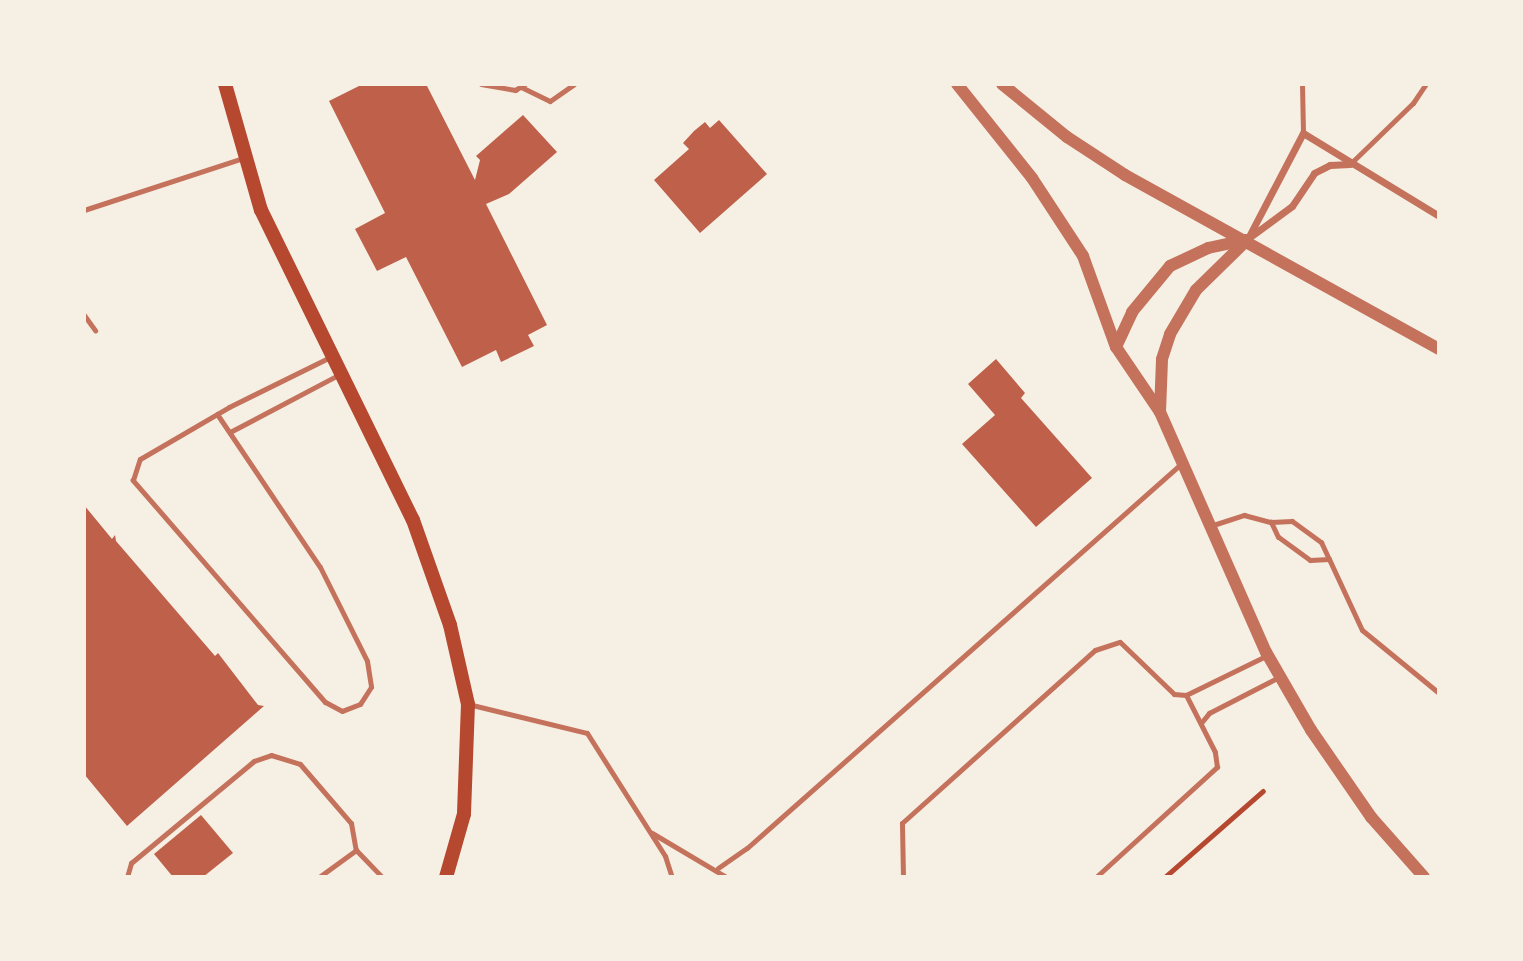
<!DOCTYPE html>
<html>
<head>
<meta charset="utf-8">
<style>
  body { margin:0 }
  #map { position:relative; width:1523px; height:961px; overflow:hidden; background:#f6efe4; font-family:"PT Serif",serif }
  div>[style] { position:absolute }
  .building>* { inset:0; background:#bf614a }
  .path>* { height:4.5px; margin:-2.25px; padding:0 2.25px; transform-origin:2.25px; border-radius:2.25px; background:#b5482f }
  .service>* { height:5px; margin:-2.5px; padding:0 2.5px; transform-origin:2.5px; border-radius:2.5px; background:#c5725c }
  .minor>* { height:7px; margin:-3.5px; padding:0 3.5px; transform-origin:3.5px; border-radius:3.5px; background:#c5725c }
  .tertiary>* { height:12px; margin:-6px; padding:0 6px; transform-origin:6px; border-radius:6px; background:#c5725c }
  .secondary>* { height:14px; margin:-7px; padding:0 7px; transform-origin:7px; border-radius:7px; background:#b5482f }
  span { translate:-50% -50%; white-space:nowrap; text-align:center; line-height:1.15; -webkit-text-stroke:5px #f6efe4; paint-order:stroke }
  .frame { position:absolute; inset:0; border:86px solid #f6efe4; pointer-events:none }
</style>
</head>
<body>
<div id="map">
  <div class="building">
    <i style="clip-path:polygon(363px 84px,426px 84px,475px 180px,480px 160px,476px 156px,523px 115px,557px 152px,509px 194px,486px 204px,547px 325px,528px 335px,534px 346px,501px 362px,496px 350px,462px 367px,406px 257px,377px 271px,355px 229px,385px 213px,329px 101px)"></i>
    <i style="clip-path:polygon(719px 120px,767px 174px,700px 233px,654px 180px,689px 149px,683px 143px,694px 131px,705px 122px,710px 128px)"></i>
    <i style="clip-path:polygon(996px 359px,1025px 393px,1021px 398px,1092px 478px,1036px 527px,962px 444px,995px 415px,968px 384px)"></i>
    <i style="clip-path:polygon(84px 505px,112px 539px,115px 535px,116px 541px,215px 656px,218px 653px,258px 705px,264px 706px,127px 826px,84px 774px)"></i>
    <i style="clip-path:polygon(201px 815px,233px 853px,203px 877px,173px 877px,154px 854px)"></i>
  </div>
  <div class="path">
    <i style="left:1165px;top:877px;width:130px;rotate:-41.3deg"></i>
  </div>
  <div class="service">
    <i style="left:481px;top:84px;width:35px;rotate:10deg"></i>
    <i style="left:515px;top:90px;width:12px;rotate:-31deg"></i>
    <i style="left:1302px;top:84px;width:49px;rotate:88.8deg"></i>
    <i style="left:521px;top:87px;width:32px;rotate:26deg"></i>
    <i style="left:550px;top:101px;width:29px;rotate:-35deg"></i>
    <i style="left:1350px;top:164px;width:88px;rotate:-44.1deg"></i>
    <i style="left:1413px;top:103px;width:23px;rotate:-56deg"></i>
    <i style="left:84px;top:210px;width:167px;rotate:-18.1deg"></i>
    <i style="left:84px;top:315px;width:19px;rotate:54deg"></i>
    <i style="left:217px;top:414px;width:184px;rotate:56.1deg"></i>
    <i style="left:320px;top:567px;width:105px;rotate:63.4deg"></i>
    <i style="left:367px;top:661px;width:26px;rotate:81deg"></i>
    <i style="left:371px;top:687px;width:20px;rotate:123deg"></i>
    <i style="left:360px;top:704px;width:19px;rotate:159deg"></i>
    <i style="left:342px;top:711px;width:19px;rotate:-152deg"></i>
    <i style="left:325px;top:702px;width:294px;rotate:-130.9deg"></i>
    <i style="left:133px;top:480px;width:22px;rotate:-72deg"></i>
    <i style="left:140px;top:459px;width:103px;rotate:-30.3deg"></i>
    <i style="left:229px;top:407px;width:113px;rotate:-26.3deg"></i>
    <i style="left:230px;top:432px;width:122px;rotate:-27.8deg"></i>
    <i style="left:1210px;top:526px;width:36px;rotate:-18deg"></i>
    <i style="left:1244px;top:515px;width:28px;rotate:15deg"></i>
    <i style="left:1271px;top:522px;width:21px;rotate:-3deg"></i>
    <i style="left:1292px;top:521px;width:36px;rotate:36deg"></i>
    <i style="left:1321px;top:542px;width:19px;rotate:65deg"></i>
    <i style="left:1329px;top:559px;width:19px;rotate:177deg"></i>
    <i style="left:1310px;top:560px;width:39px;rotate:-144deg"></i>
    <i style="left:1278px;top:537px;width:17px;rotate:-115deg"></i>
    <i style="left:1329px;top:559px;width:78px;rotate:65.1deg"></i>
    <i style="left:1362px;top:630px;width:99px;rotate:39.3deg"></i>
    <i style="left:468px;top:704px;width:122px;rotate:13.7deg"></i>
    <i style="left:587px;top:733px;width:146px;rotate:57.6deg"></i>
    <i style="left:665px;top:856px;width:22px;rotate:72deg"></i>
    <i style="left:1201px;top:723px;width:13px;rotate:-51deg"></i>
    <i style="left:1209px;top:713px;width:79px;rotate:-27.2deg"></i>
    <i style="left:652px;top:833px;width:86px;rotate:30.7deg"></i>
    <i style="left:718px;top:868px;width:35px;rotate:-35deg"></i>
    <i style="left:747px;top:848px;width:581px;rotate:-41.51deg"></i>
    <i style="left:127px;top:877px;width:15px;rotate:-74deg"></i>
    <i style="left:131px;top:863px;width:160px;rotate:-39.7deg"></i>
    <i style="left:254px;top:761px;width:18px;rotate:-19deg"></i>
    <i style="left:271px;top:755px;width:30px;rotate:17deg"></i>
    <i style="left:300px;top:764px;width:78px;rotate:49.2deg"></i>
    <i style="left:351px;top:823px;width:27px;rotate:80deg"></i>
    <i style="left:319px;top:877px;width:46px;rotate:-36.1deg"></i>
    <i style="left:356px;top:850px;width:37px;rotate:46deg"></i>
    <i style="left:903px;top:877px;width:54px;rotate:-91.1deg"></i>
    <i style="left:902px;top:823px;width:259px;rotate:-41.9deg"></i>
    <i style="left:1095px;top:650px;width:26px;rotate:-18deg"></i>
    <i style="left:1120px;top:642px;width:75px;rotate:43.9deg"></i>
    <i style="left:1174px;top:694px;width:12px;rotate:5deg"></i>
    <i style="left:1186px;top:695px;width:91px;rotate:-26deg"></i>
    <i style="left:1096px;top:877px;width:164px;rotate:-42.3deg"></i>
    <i style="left:1217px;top:767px;width:15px;rotate:-98deg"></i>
    <i style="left:1215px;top:752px;width:64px;rotate:-117deg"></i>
  </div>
  <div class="minor">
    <i style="left:1250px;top:237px;width:52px;rotate:-36.4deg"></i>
    <i style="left:1292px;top:206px;width:40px;rotate:-56deg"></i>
    <i style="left:1314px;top:173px;width:18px;rotate:-27deg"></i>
    <i style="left:1330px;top:165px;width:20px;rotate:-3deg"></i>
    <i style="left:1247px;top:240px;width:121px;rotate:-62.4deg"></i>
    <i style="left:1303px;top:133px;width:159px;rotate:31.4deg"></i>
  </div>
  <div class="tertiary">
    <i style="left:957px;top:84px;width:120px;rotate:51.4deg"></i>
    <i style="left:1032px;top:178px;width:93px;rotate:56.8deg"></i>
    <i style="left:1083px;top:256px;width:97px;rotate:70.1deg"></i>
    <i style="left:1116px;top:347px;width:78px;rotate:55.9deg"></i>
    <i style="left:1160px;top:412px;width:262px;rotate:66.2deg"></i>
    <i style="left:1266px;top:652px;width:90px;rotate:60deg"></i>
    <i style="left:1311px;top:730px;width:106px;rotate:55.4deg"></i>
    <i style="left:1371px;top:817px;width:80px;rotate:48.5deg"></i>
    <i style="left:1002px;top:84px;width:84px;rotate:39.2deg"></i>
    <i style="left:1067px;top:137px;width:69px;rotate:33.2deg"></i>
    <i style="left:1125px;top:175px;width:359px;rotate:29deg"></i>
    <i style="left:1116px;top:347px;width:38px;rotate:-65deg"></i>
    <i style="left:1132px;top:312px;width:60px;rotate:-50.4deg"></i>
    <i style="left:1170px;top:266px;width:42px;rotate:-25.3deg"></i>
    <i style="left:1208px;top:248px;width:39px;rotate:-12deg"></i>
    <i style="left:1160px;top:412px;width:53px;rotate:-87.8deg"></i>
    <i style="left:1162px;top:359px;width:26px;rotate:-72deg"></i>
    <i style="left:1170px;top:334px;width:51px;rotate:-59.4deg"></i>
    <i style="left:1196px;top:290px;width:71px;rotate:-44.4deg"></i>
  </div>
  <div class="secondary">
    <i style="left:225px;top:84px;width:131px;rotate:74.1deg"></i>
    <i style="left:261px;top:210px;width:345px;rotate:63.9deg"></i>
    <i style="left:413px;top:520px;width:111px;rotate:70.6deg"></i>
    <i style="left:450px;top:625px;width:81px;rotate:77.2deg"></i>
    <i style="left:468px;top:704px;width:110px;rotate:92.1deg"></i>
    <i style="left:464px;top:814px;width:66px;rotate:105.9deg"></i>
  </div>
  <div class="frame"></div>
</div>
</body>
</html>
